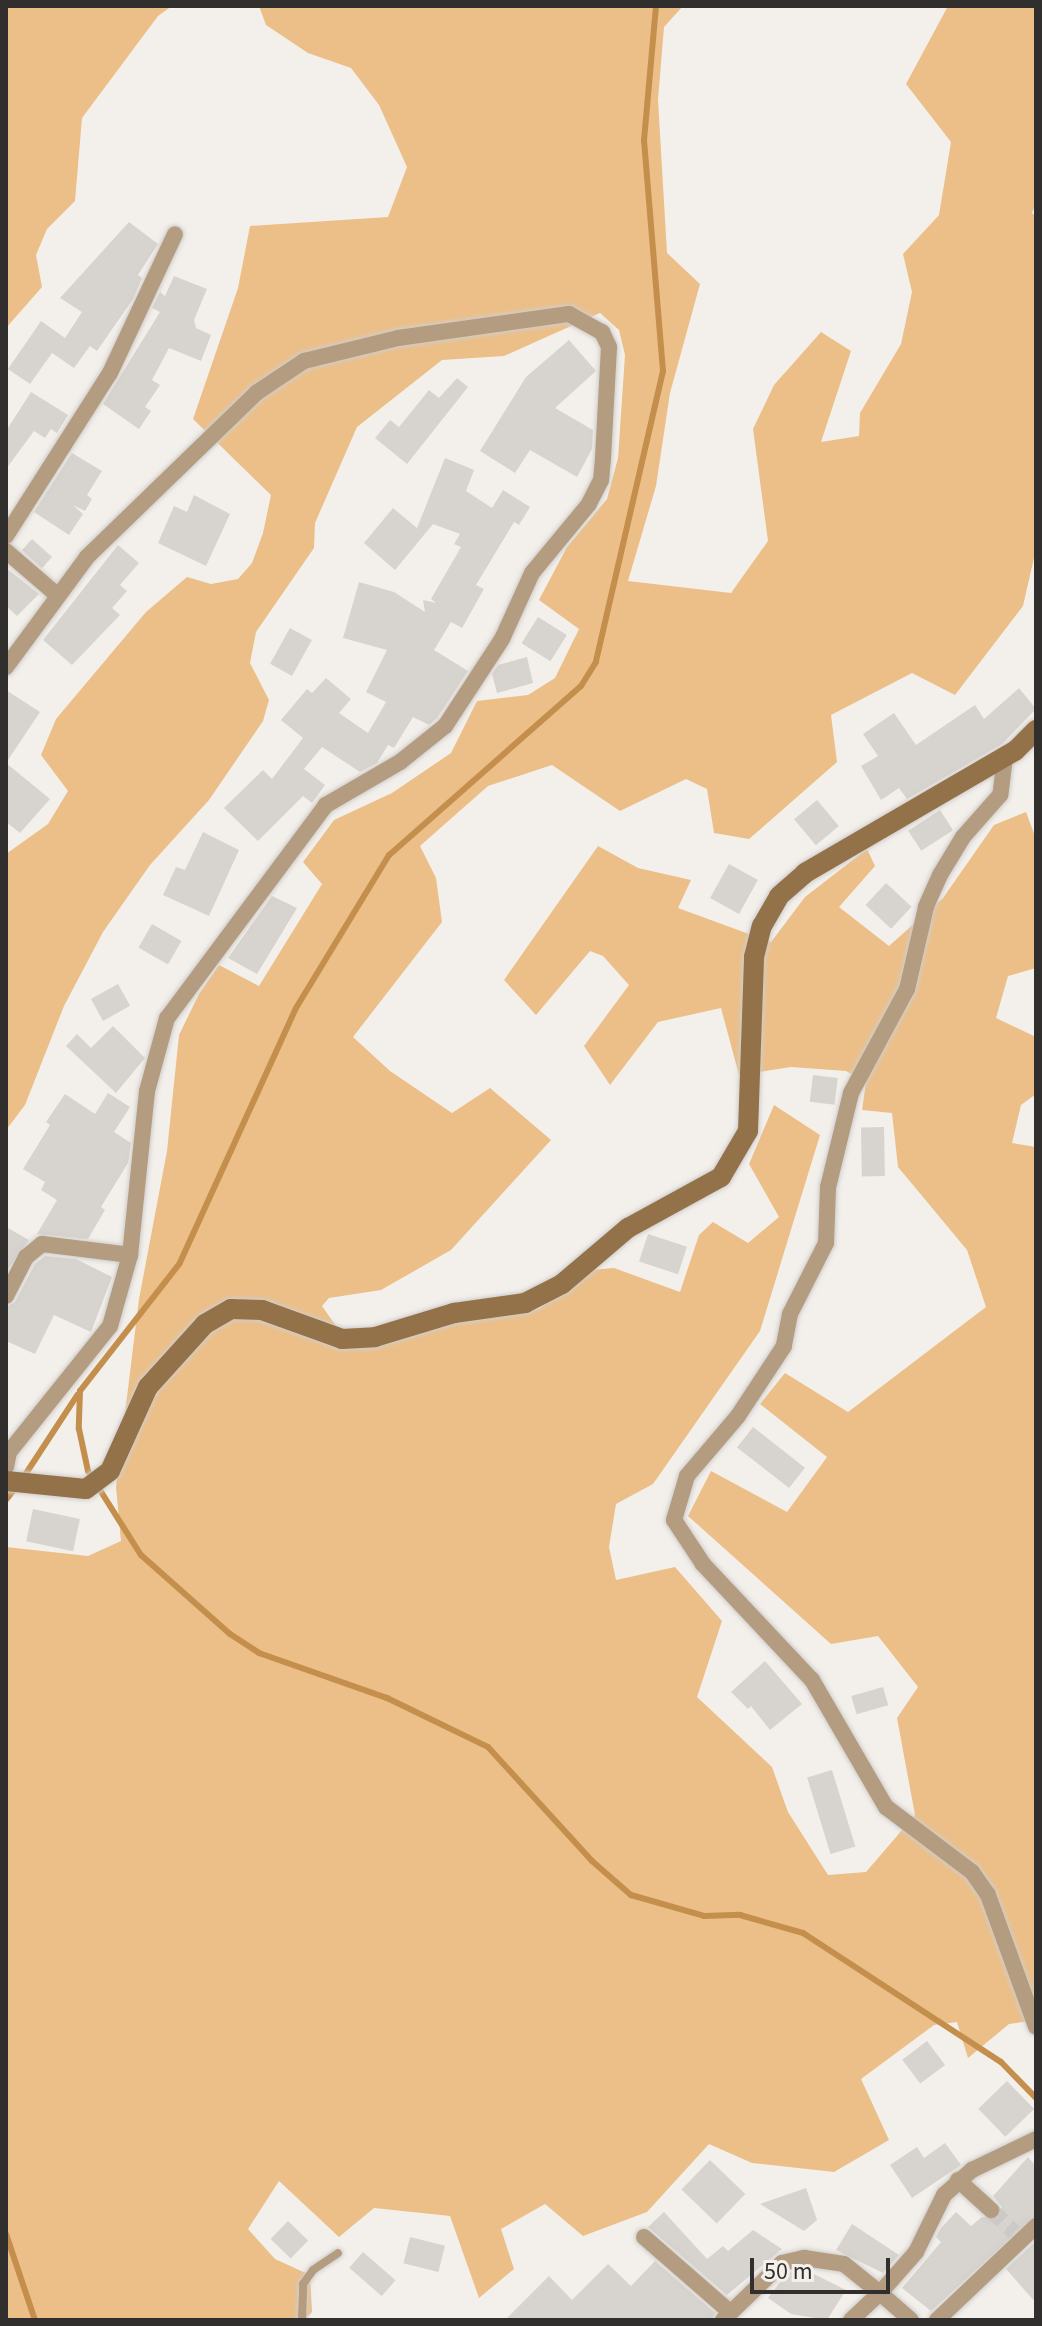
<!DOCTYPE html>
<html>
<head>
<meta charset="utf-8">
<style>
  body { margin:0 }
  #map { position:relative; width:1042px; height:2326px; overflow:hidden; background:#f3f0ec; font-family:"Source Sans 3",sans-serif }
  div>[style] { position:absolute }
  .green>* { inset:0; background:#ecbf88 }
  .stream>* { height:6px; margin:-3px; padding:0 3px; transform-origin:3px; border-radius:3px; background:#c48f4c }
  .building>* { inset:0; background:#d7d3cf; transform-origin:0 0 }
  .street-tunnel>* { height:16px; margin-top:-8px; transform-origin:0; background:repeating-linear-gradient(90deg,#ccc9c6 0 16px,transparent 0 24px) }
  .roads { filter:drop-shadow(0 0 2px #d0cdca) drop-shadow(0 0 2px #d0cdca) }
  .lane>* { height:8px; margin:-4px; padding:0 4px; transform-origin:4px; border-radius:4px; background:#b39c80 }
  .street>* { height:16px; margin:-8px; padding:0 8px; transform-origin:8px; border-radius:8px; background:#b39c80 }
  .secondary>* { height:20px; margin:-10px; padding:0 10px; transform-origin:10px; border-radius:10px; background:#947249 }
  span { translate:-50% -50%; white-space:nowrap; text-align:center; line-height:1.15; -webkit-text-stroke:6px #f3f0ec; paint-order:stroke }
  .frame { position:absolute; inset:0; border:8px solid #302f2d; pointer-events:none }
  .scale { position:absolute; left:750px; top:2258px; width:140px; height:36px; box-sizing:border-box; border:4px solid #302f2d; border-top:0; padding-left:10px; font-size:24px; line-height:28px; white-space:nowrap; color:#302f2d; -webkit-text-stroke:6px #f3f0ec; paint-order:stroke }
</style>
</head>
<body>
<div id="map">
  <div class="green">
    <i style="clip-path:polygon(6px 6px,172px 6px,158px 16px,82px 118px,75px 201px,47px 229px,36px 255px,42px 287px,6px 328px)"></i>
    <i style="clip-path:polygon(259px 6px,683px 6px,664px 27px,658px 100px,667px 253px,700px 284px,670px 393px,656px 486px,628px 581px,731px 593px,768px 541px,753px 429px,774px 385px,821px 332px,851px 351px,821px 442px,859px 436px,860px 413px,901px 344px,912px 292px,903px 254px,939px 215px,951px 142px,906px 84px,948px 6px,1036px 6px,1036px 203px,1032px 213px,1036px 216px,1036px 549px,1023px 606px,955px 695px,912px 673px,831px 715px,837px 762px,749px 839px,714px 833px,707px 789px,686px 779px,620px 811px,552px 765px,488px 786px,420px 846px,436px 878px,442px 922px,353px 1037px,390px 1071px,452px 1113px,490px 1088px,551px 1140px,451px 1250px,381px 1290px,329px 1298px,322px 1306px,338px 1329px,452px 1323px,539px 1309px,591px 1270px,614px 1268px,680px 1292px,699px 1235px,713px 1222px,748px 1243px,779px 1217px,749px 1164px,774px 1105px,820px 1135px,760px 1331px,653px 1484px,616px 1504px,609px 1547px,616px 1580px,675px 1567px,722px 1621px,697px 1697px,772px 1767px,788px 1812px,828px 1875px,866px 1872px,915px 1815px,897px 1718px,918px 1687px,878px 1636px,831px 1644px,688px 1516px,711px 1471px,787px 1512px,827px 1457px,760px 1404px,785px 1373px,848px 1412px,986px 1307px,967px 1250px,898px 1167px,892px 1113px,862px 1110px,866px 1082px,846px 1071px,791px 1067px,739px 1075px,721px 1008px,658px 1022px,610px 1085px,584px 1046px,629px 985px,603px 956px,590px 951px,536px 1015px,504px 980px,598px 846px,638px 868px,691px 880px,678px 908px,771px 942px,805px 897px,867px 849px,875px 866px,839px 907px,889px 946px,943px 898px,994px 825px,1026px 812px,1036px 839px,1036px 968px,1008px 976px,996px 1018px,1036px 1037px,1036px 1094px,1021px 1105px,1012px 1143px,1036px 1147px,1036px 2020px,1009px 2024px,968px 2058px,957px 2022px,934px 2025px,861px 2079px,889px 2140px,834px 2172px,752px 2163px,709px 2144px,647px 2212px,583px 2236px,545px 2204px,501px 2229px,514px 2269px,479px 2298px,450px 2216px,374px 2208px,339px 2237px,279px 2181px,248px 2229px,275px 2259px,310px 2275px,312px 2312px,304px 2320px,6px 2320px,6px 1547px,88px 1556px,121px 1541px,116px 1487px,139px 1299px,167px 1151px,179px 1035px,199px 994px,219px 965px,259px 986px,322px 884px,303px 862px,334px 820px,392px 793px,451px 753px,477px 701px,528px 695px,555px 678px,579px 629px,539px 600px,567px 547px,607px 499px,618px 458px,625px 355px,619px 330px,600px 313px,504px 356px,442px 360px,357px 427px,315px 523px,314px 548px,256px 632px,250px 663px,269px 700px,263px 721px,209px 800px,150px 865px,103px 932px,64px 1006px,25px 1105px,6px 1130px,6px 854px,48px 824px,68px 791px,41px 755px,56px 719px,146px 612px,187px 577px,211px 584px,238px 579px,252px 563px,263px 533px,271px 495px,193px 419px,238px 288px,250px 226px,388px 217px,407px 167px,379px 105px,351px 68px,308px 53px,266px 25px)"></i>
  </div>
  <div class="stream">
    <i style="left:656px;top:6px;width:135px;rotate:95.1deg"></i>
    <i style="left:644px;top:140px;width:232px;rotate:85.3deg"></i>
    <i style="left:663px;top:371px;width:299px;rotate:103deg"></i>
    <i style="left:596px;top:662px;width:28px;rotate:122deg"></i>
    <i style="left:581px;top:686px;width:256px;rotate:138.6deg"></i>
    <i style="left:389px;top:855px;width:179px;rotate:121.3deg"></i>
    <i style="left:296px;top:1008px;width:280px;rotate:114.5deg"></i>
    <i style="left:180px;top:1263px;width:162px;rotate:128deg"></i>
    <i style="left:80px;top:1391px;width:38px;rotate:92deg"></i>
    <i style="left:79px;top:1429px;width:43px;rotate:77.9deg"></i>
    <i style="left:88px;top:1471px;width:99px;rotate:57.8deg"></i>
    <i style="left:141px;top:1555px;width:119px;rotate:41.6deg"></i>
    <i style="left:230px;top:1634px;width:35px;rotate:33deg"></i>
    <i style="left:259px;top:1653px;width:136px;rotate:19.4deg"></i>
    <i style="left:387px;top:1698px;width:112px;rotate:25.9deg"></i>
    <i style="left:488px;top:1747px;width:154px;rotate:47.6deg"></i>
    <i style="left:592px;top:1861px;width:52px;rotate:41.1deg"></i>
    <i style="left:631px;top:1895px;width:76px;rotate:16deg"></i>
    <i style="left:704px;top:1916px;width:36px;rotate:-2deg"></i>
    <i style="left:740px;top:1915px;width:66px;rotate:15.9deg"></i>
    <i style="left:803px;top:1933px;width:236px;rotate:33.1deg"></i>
    <i style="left:1001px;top:2062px;width:50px;rotate:45.8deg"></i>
    <i style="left:23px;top:1478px;width:100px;rotate:-56.8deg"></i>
    <i style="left:6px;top:1500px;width:16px;rotate:-52deg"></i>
    <i style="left:6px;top:2234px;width:91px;rotate:71.4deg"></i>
  </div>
  <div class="building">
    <i style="clip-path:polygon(129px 222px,158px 244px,138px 275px,142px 278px,133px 299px,97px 351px,90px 346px,74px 368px,52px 353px,30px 384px,8px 369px,41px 321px,65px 338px,82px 312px,60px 298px)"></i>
    <i style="clip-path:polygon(174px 276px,207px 289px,194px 320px,196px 328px,211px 335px,201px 361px,169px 348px,152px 380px,160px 385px,145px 407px,151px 411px,139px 429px,103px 404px,160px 312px,152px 308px,160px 292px,165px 296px)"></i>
    <i style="clip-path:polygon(569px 340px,596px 371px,555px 408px,593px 430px,592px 449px,577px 477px,530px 450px,515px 473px,480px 451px,526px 377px)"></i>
    <i style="clip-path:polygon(457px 378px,468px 387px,407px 464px,375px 438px,390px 420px,399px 427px,429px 390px,439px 398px)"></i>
    <i style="clip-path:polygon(31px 392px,68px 415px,57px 433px,51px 429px,45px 438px,34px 431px,6px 469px,6px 431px)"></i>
    <i style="clip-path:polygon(72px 453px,102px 471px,87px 495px,92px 499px,85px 511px,73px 505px,83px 514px,69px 535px,34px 512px)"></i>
    <i style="clip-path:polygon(445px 458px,474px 470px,466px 491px,492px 508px,503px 490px,530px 507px,519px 525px,514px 522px,476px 585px,484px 589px,462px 628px,451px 622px,434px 650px,468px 671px,437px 718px,429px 725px,413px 717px,394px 748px,388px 745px,377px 763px,360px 772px,322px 747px,304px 769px,325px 785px,312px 803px,303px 796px,258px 841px,224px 808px,263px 770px,272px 779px,303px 738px,281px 720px,307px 689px,312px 693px,326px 678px,351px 699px,339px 713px,368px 733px,386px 702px,366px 692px,387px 650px,343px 638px,359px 582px,394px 592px,425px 612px,423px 600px,436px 603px,431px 599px,461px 547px,454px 544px,460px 534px,433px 524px,395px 570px,364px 543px,393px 508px,417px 528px)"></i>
    <i style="clip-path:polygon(194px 495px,230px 514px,206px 566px,158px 543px,174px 506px,187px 512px)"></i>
    <i style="left:32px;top:539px;width:27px;height:15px;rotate:42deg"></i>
    <i style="clip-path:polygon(118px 545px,139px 563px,120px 585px,127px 591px,112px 608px,120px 615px,72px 665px,43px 640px)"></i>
    <i style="clip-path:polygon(6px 568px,39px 594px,17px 616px,6px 606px)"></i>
    <i style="left:538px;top:617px;width:34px;height:31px;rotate:32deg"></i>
    <i style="left:290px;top:628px;width:25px;height:41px;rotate:29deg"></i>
    <i style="clip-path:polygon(527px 657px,533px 683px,497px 693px,492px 674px,498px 665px)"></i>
    <i style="clip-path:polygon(1019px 688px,1036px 709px,1002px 744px,907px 799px,899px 788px,881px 800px,861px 766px,878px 756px,863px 734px,894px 713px,916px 745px,975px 705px,984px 719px)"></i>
    <i style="clip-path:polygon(6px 690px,40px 712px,6px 763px,50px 799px,20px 833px,6px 822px)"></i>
    <i style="left:817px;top:800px;width:34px;height:30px;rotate:50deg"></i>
    <i style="left:940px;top:810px;width:24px;height:38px;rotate:57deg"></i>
    <i style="clip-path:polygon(203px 832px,239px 850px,209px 916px,163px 895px,176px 867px,185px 870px)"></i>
    <i style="left:729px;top:864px;width:33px;height:39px;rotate:29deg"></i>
    <i style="left:886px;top:883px;width:35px;height:30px;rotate:43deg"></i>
    <i style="clip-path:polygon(272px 896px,297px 908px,257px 974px,228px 958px)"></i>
    <i style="left:152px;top:924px;width:34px;height:27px;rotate:30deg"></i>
    <i style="left:118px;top:984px;width:25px;height:31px;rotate:61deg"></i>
    <i style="clip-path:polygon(113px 1026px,145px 1058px,116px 1093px,66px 1046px,77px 1034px,91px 1048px)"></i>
    <i style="left:813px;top:1075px;width:25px;height:27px;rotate:7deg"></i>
    <i style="clip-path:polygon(108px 1093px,130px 1107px,114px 1132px,131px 1143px,128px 1163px,101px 1207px,105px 1210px,88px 1239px,37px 1234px,57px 1200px,41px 1190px,45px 1182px,23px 1169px,50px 1125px,46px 1122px,65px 1094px,95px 1114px)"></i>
    <i style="left:884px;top:1127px;width:49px;height:23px;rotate:89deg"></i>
    <i style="clip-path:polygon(6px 1227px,29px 1240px,6px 1272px)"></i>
    <i style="left:648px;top:1234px;width:41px;height:29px;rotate:18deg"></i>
    <i style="clip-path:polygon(45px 1256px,76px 1259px,112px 1277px,91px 1332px,54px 1315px,35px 1354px,6px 1341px,6px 1307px,15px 1302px,35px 1264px)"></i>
    <i style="left:753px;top:1427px;width:66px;height:26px;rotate:38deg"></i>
    <i style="left:33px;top:1509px;width:48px;height:33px;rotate:12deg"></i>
    <i style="clip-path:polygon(765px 1661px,802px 1704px,770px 1730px,751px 1706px,748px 1709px,731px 1692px)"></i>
    <i style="left:883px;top:1687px;width:19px;height:33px;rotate:74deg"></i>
    <i style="left:832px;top:1770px;width:80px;height:26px;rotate:73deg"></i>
    <i style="left:927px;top:2041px;width:30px;height:31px;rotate:53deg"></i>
    <i style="left:1007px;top:2081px;width:39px;height:40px;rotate:46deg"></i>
    <i style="clip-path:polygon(945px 2143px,961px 2165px,912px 2198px,890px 2165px,917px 2147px,924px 2158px)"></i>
    <i style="clip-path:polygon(1028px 2157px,1036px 2166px,1036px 2215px,931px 2311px,902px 2288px,941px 2242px,936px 2237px,940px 2229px,956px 2212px,971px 2226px,982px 2217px,999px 2218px,1002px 2207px,993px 2196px)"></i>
    <i style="left:710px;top:2160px;width:49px;height:41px;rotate:44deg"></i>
    <i style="clip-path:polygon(806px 2188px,817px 2220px,804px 2231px,760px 2204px)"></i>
    <i style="clip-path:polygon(664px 2212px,707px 2259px,723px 2246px,728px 2251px,753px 2230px,782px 2249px,727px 2295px,648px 2227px)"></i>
    <i style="left:288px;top:2221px;width:28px;height:25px;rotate:44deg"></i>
    <i style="clip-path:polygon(852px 2224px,899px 2255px,883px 2273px,836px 2250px)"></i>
    <i style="left:410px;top:2237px;width:36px;height:27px;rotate:14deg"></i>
    <i style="clip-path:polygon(1036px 2241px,1036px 2303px,1006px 2269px)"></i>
    <i style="left:363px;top:2252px;width:43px;height:21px;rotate:41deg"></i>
    <i style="clip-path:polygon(655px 2261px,715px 2313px,712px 2320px,505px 2320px,549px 2276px,572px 2300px,608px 2264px,631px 2286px)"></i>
    <i style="clip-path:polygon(804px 2269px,846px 2290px,827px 2320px,791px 2314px,768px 2298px,787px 2273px)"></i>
  </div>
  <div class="street-tunnel">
    <i style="left:991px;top:2210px;width:32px;rotate:44deg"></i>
  </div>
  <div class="roads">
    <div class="lane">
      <i style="left:302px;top:2320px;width:36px;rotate:-88deg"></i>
      <i style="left:303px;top:2284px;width:17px;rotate:-54deg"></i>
      <i style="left:313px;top:2270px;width:30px;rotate:-34deg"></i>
    </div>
    <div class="street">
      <i style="left:6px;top:536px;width:193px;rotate:-57.5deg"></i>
      <i style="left:110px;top:373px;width:153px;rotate:-64.9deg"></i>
      <i style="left:6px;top:551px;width:67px;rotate:40.8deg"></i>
      <i style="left:6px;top:667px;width:137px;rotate:-53.6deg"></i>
      <i style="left:87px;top:557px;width:235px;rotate:-44.1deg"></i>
      <i style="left:256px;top:393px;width:58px;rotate:-33.7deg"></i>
      <i style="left:304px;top:361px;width:97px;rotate:-13.7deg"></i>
      <i style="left:398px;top:338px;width:173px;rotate:-8deg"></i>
      <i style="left:569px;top:314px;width:38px;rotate:29deg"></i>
      <i style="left:602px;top:332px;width:17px;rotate:65deg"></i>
      <i style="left:609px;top:347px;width:111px;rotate:93.1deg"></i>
      <i style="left:603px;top:458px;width:22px;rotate:95deg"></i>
      <i style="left:601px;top:480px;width:27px;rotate:117deg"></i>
      <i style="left:589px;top:504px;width:89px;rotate:129.6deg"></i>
      <i style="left:532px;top:573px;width:72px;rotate:114.4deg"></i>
      <i style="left:502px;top:639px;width:104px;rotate:123.2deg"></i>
      <i style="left:445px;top:726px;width:58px;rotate:141.3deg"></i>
      <i style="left:400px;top:762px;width:86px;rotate:149.8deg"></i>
      <i style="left:326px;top:805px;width:266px;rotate:126.7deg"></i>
      <i style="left:167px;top:1018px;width:76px;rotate:105.3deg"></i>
      <i style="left:147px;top:1091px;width:165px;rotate:95.9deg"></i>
      <i style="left:130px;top:1255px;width:74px;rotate:105.7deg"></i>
      <i style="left:110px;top:1326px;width:161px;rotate:128.7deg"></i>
      <i style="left:9px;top:1452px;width:15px;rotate:101deg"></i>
      <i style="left:1005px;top:757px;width:38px;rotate:97deg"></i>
      <i style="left:1000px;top:795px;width:56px;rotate:131.4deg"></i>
      <i style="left:963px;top:837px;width:44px;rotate:121.2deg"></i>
      <i style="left:940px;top:875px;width:35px;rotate:114deg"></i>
      <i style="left:926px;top:907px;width:84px;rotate:103deg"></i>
      <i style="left:907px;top:989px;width:118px;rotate:118.3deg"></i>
      <i style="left:851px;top:1093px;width:97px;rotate:103.7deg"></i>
      <i style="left:828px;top:1187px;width:56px;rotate:92deg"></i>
      <i style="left:826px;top:1243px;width:80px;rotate:116.9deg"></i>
      <i style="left:790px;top:1314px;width:33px;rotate:101deg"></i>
      <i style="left:784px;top:1346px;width:84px;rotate:123.3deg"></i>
      <i style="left:738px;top:1416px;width:79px;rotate:130.4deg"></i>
      <i style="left:687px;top:1476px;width:46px;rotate:106.5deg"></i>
      <i style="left:674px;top:1520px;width:53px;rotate:56.6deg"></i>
      <i style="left:703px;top:1564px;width:159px;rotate:46.8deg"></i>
      <i style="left:812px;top:1680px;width:147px;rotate:59.8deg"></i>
      <i style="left:886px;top:1807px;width:108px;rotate:37.1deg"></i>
      <i style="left:972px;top:1872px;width:28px;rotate:55deg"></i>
      <i style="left:988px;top:1895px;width:140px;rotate:70deg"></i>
      <i style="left:6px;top:1296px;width:44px;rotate:-62.9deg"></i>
      <i style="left:26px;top:1257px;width:21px;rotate:-39deg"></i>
      <i style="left:42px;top:1244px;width:89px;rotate:7.1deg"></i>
      <i style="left:958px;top:2180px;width:45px;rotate:42.3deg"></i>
      <i style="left:644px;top:2237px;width:114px;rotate:41.1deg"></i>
      <i style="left:723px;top:2320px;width:82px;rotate:-44deg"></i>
      <i style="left:782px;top:2263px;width:23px;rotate:-13deg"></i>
      <i style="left:804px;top:2258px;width:40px;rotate:8.5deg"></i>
      <i style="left:844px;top:2264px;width:46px;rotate:38.9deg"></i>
      <i style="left:880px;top:2293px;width:55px;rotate:-48.7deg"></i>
      <i style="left:916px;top:2252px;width:64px;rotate:-63.8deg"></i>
      <i style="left:944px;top:2195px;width:38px;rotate:-42deg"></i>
      <i style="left:972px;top:2170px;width:71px;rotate:-25.8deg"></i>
      <i style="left:851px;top:2320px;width:40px;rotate:-43deg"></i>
      <i style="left:880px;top:2293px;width:41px;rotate:41.1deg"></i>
      <i style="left:937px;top:2320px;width:137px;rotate:-43.5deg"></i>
    </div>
    <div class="secondary">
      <i style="left:6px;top:1481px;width:80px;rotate:5.7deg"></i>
      <i style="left:86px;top:1489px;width:30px;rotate:-37deg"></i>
      <i style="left:110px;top:1471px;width:92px;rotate:-65.7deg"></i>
      <i style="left:148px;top:1387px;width:85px;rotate:-47.9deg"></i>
      <i style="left:205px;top:1324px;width:30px;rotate:-30deg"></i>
      <i style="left:231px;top:1309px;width:31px;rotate:2deg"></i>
      <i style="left:262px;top:1310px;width:85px;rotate:19.9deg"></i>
      <i style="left:342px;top:1339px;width:33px;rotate:-3deg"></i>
      <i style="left:375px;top:1337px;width:83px;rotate:-16.9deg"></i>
      <i style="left:454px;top:1313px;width:72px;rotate:-8deg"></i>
      <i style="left:525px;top:1303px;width:42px;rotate:-27.2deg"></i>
      <i style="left:562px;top:1284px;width:87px;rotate:-40.3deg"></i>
      <i style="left:628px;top:1228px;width:106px;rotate:-28.7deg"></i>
      <i style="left:721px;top:1177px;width:53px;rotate:-59.6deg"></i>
      <i style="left:748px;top:1131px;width:174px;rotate:-88deg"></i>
      <i style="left:754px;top:957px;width:32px;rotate:-76deg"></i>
      <i style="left:762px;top:926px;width:34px;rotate:-60deg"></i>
      <i style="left:779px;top:896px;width:35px;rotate:-41deg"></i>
      <i style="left:805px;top:873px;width:243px;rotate:-30.2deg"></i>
      <i style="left:1015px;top:751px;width:30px;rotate:-45deg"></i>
    </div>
  </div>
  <div class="frame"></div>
  <div class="scale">50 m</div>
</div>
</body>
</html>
